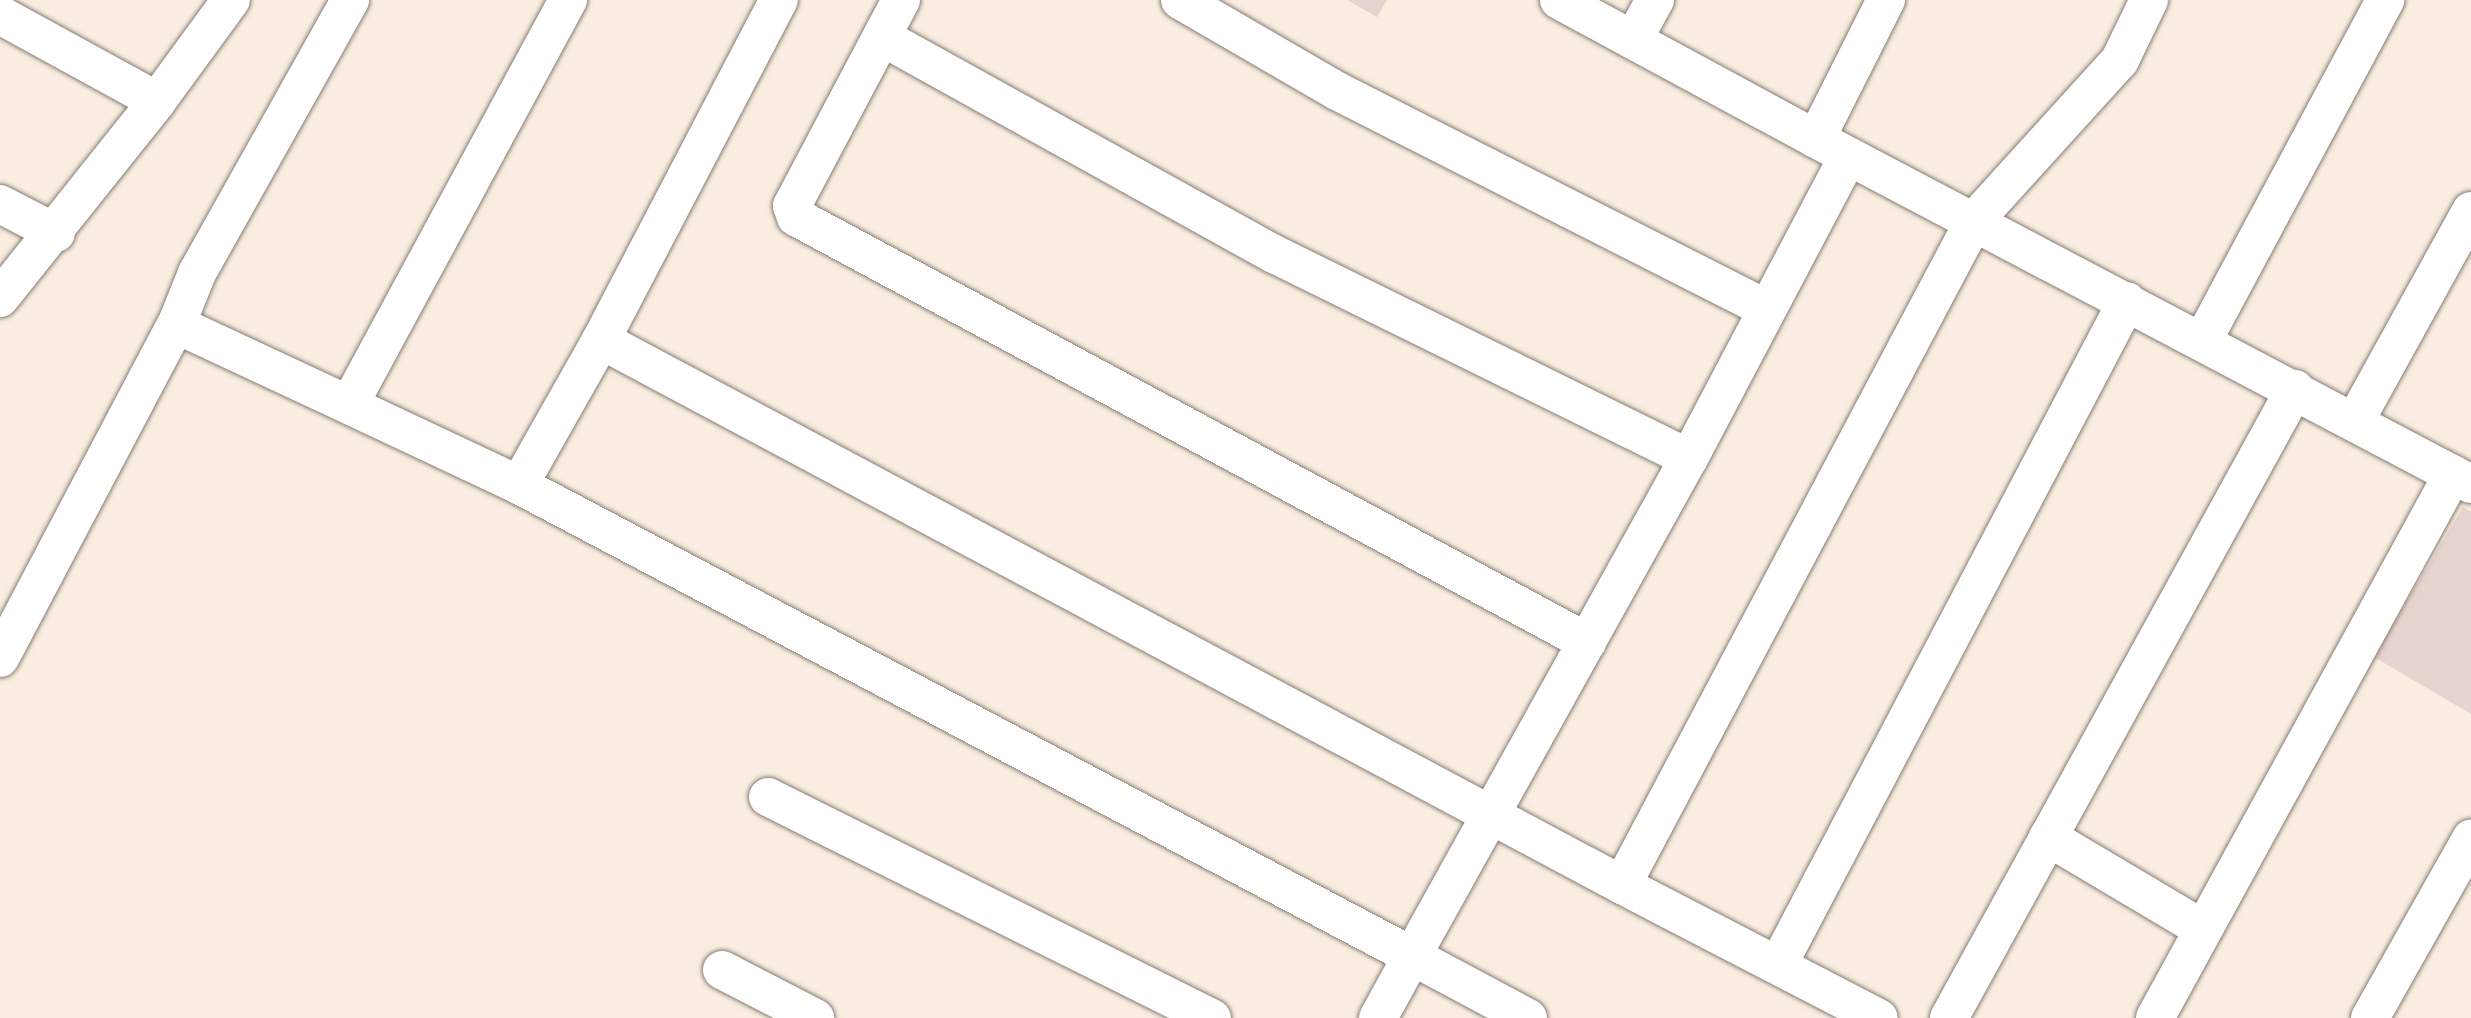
<!DOCTYPE html>
<html>
<head>
<meta charset="utf-8">
<style>
  body { margin:0 }
  #map { position:relative; width:2471px; height:1018px; overflow:hidden; background:#f9eee1; font-family:"Space Grotesk",sans-serif }
  div>[style] { position:absolute }
  .building>* { inset:0; background:#e5d4cf }
  .roads { filter:drop-shadow(0 0 2px #877d72) drop-shadow(0 0 2px #877d72) }
  .minor>* { height:38px; margin:-19px; padding:0 19px; transform-origin:19px; border-radius:19px; background:#fff }
  span { translate:-50% -50%; white-space:nowrap; text-align:center; line-height:1.15; -webkit-text-stroke:6px #fffcfa; paint-order:stroke }
</style>
</head>
<body>
<div id="map">
  <div class="building">
    <i style="clip-path:polygon(1347px 0,1387px 0,1377px 17px)"></i>
    <i style="clip-path:polygon(2463px 507px,2471px 512px,2471px 714px,2374px 657px)"></i>
  </div>
  <div class="roads">
    <div class="minor">
      <i style="left:568px;top:0;width:460px;rotate:118.4deg"></i>
      <i style="left:349px;top:405px;width:188px;rotate:25.2deg"></i>
      <i style="left:519px;top:485px;width:1010px;rotate:27.81deg"></i>
      <i style="left:1412px;top:956px;width:71px;rotate:118.7deg"></i>
      <i style="left:901px;top:0;width:233px;rotate:117.9deg"></i>
      <i style="left:792px;top:206px;width:12px;rotate:70deg"></i>
      <i style="left:796px;top:217px;width:898px;rotate:28.25deg"></i>
      <i style="left:1180px;top:0;width:181px;rotate:30.1deg"></i>
      <i style="left:1337px;top:91px;width:481px;rotate:26.9deg"></i>
      <i style="left:1559px;top:0;width:292px;rotate:28.4deg"></i>
      <i style="left:1816px;top:139px;width:156px;rotate:-63.3deg"></i>
      <i style="left:0;top:15px;width:179px;rotate:28.7deg"></i>
      <i style="left:157px;top:101px;width:125px;rotate:-53.8deg"></i>
      <i style="left:882px;top:37px;width:448px;rotate:29deg"></i>
      <i style="left:1274px;top:254px;width:462px;rotate:26.2deg"></i>
      <i style="left:1633px;top:40px;width:46px;rotate:-61.2deg"></i>
      <i style="left:1816px;top:139px;width:740px;rotate:27.78deg"></i>
      <i style="left:0;top:204px;width:63px;rotate:27.4deg"></i>
      <i style="left:0;top:298px;width:252px;rotate:-51.4deg"></i>
      <i style="left:601px;top:340px;width:384px;rotate:-62.4deg"></i>
      <i style="left:2203px;top:340px;width:386px;rotate:-61.8deg"></i>
      <i style="left:349px;top:405px;width:184px;rotate:-155deg"></i>
      <i style="left:182px;top:327px;width:9px;rotate:-108deg"></i>
      <i style="left:179px;top:318px;width:48px;rotate:-68.2deg"></i>
      <i style="left:197px;top:273px;width:313px;rotate:-60.7deg"></i>
      <i style="left:2355px;top:421px;width:240px;rotate:-61.1deg"></i>
      <i style="left:519px;top:485px;width:167px;rotate:-60.5deg"></i>
      <i style="left:601px;top:340px;width:1157px;rotate:28.09deg"></i>
      <i style="left:1622px;top:885px;width:752px;rotate:-62.07deg"></i>
      <i style="left:1974px;top:221px;width:217px;rotate:-47.8deg"></i>
      <i style="left:2120px;top:60px;width:67px;rotate:-64.2deg"></i>
      <i style="left:0;top:658px;width:384px;rotate:-62.2deg"></i>
      <i style="left:768px;top:797px;width:496px;rotate:26.5deg"></i>
      <i style="left:2048px;top:837px;width:178px;rotate:30.7deg"></i>
      <i style="left:1622px;top:885px;width:289px;rotate:27.4deg"></i>
      <i style="left:1778px;top:965px;width:750px;rotate:-62.27deg"></i>
      <i style="left:722px;top:970px;width:105px;rotate:27.3deg"></i>
      <i style="left:1528px;top:1018px;width:132px;rotate:-151.9deg"></i>
      <i style="left:1412px;top:956px;width:570px;rotate:-60.92deg"></i>
      <i style="left:1689px;top:458px;width:341px;rotate:-62.2deg"></i>
      <i style="left:1949px;top:1018px;width:718px;rotate:-61.19deg"></i>
      <i style="left:2155px;top:1018px;width:620px;rotate:-61.29deg"></i>
      <i style="left:2370px;top:1018px;width:206px;rotate:-60.6deg"></i>
    </div>
  </div>
</div>
</body>
</html>
